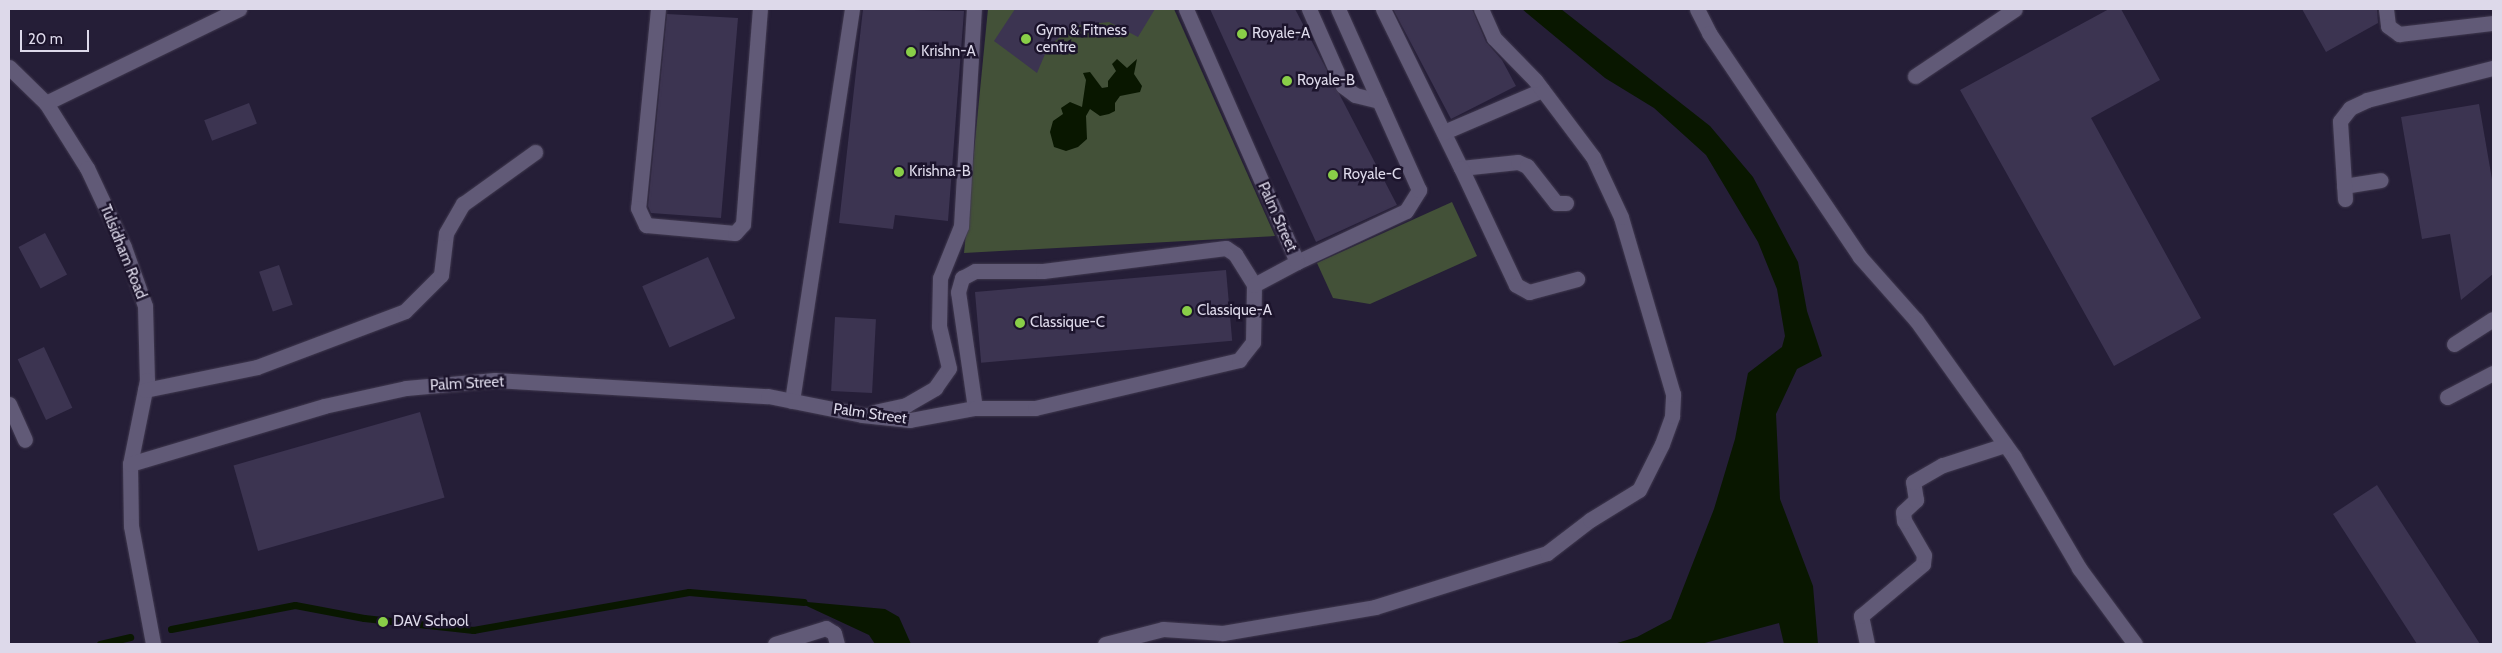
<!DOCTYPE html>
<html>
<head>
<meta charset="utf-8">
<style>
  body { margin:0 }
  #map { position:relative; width:2502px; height:653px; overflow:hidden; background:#251e37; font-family:Cabin,sans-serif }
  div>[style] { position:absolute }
  .green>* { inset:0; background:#435138 }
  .water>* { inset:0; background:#091700 }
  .stream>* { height:7px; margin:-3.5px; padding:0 3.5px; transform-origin:3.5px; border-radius:3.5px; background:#091700 }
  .building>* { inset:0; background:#3c3451; transform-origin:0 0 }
  .roads { filter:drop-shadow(0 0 1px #40394f) drop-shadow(0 0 1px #40394f) }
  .minor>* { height:15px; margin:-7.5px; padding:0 7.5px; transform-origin:7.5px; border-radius:7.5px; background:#615a77 }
  .dots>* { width:14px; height:14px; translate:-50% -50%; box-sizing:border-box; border:2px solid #1c142c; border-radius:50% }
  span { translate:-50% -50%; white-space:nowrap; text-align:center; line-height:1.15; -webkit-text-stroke:5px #1c142c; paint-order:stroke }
  .poi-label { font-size:15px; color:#ddd9ea }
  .left { translate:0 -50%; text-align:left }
  .street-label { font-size:15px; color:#ddd9ea }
  .frame { position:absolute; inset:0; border:10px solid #ddd9ea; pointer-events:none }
  .scale { position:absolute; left:20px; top:30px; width:69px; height:22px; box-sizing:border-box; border:2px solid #ddd9ea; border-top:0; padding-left:6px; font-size:15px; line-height:18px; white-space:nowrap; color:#ddd9ea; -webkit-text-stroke:4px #1c142c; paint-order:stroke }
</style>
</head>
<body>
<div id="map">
  <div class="green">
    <i style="clip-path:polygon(988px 9px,1174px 9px,1275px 236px,964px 253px)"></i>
    <i style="clip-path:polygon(1452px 202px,1477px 256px,1370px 304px,1333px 298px,1317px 263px)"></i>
  </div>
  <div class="water">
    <i style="clip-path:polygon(1522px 9px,1561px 9px,1710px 126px,1753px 177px,1798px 262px,1807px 311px,1822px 356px,1797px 369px,1776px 414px,1780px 499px,1813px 586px,1818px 644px,1784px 644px,1779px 623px,1701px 644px,1614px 644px,1637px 637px,1671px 619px,1714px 509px,1735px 439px,1748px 373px,1782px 347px,1785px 336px,1777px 289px,1758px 242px,1706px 155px,1654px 108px,1605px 78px)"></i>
    <i style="clip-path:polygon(1117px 59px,1127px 68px,1137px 59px,1134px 74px,1142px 86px,1140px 92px,1120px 96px,1115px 103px,1115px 111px,1109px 114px,1100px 116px,1090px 109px,1086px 116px,1087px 139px,1078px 147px,1066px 151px,1054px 147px,1050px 132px,1053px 121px,1063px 114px,1061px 108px,1070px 102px,1082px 107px,1086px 80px,1083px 73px,1090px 72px,1102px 88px,1108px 87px,1108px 81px,1116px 71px,1112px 64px)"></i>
    <i style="clip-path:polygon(796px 601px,885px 609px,899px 617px,911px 644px,875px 644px,869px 635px)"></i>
  </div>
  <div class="stream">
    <i style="left:171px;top:629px;width:126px;rotate:-11deg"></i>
    <i style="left:295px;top:605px;width:70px;rotate:10.7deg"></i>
    <i style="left:364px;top:618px;width:110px;rotate:6.3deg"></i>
    <i style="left:473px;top:630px;width:219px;rotate:-10deg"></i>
    <i style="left:689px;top:592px;width:115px;rotate:5deg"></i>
    <i style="left:100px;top:644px;width:31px;rotate:-13deg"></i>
  </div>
  <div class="building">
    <i style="clip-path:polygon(863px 9px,964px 11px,948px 221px,895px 215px,893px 229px,839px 223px)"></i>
    <i style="clip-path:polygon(1015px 9px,1155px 9px,1138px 37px,1109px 22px,1073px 26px,1048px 47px,1037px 73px,994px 41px)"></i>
    <i style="clip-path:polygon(1210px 9px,1295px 9px,1397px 205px,1316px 242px)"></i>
    <i style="clip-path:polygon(1393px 9px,1472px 9px,1486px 42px,1502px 60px,1516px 86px,1451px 119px)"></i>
    <i style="clip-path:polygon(2109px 9px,2121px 9px,2160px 80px,2091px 118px,2201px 318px,2114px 366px,1960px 90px)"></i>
    <i style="clip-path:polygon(2302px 9px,2377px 9px,2378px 23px,2326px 52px)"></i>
    <i style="clip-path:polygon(667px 14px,738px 18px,721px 218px,651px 213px,648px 206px)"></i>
    <i style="left:249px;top:103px;width:22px;height:48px;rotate:69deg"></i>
    <i style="clip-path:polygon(2479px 104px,2493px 185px,2493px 274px,2461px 300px,2450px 234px,2422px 239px,2401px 117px)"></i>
    <i style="left:45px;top:233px;width:47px;height:30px;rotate:62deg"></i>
    <i style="left:708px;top:257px;width:67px;height:72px;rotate:66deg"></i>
    <i style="left:279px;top:265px;width:42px;height:21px;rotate:71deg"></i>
    <i style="left:1226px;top:270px;width:71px;height:252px;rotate:85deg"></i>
    <i style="left:835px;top:317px;width:41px;height:74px;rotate:3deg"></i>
    <i style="left:44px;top:347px;width:67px;height:29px;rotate:65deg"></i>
    <i style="left:420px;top:412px;width:89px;height:194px;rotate:74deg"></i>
    <i style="clip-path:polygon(2377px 485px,2480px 644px,2417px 644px,2333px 514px)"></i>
  </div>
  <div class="roads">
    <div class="minor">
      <i style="left:658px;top:9px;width:200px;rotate:95.7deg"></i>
      <i style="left:638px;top:208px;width:19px;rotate:65deg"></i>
      <i style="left:646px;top:225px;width:89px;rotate:5.1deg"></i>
      <i style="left:735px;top:233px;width:12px;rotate:-48deg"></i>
      <i style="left:743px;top:224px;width:216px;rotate:-85.5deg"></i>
      <i style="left:1309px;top:9px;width:84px;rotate:66.2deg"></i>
      <i style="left:1343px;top:86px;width:15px;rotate:37deg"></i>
      <i style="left:1355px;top:95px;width:25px;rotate:14deg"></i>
      <i style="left:1383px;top:9px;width:177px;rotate:63.9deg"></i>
      <i style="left:1461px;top:168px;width:57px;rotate:-6deg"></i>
      <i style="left:1518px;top:162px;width:10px;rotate:24deg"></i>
      <i style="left:1527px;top:166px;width:47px;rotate:51.9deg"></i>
      <i style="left:1556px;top:203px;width:10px"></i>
      <i style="left:1697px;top:9px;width:27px;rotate:63deg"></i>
      <i style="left:1709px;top:33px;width:270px;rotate:56deg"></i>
      <i style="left:1860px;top:257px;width:84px;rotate:48.4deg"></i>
      <i style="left:1916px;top:320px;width:168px;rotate:54.4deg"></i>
      <i style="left:2014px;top:457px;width:129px;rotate:59.6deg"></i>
      <i style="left:2079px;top:568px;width:94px;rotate:53.6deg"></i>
      <i style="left:2386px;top:9px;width:17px;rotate:83deg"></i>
      <i style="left:2388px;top:26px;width:14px;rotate:36deg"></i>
      <i style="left:2399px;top:34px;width:95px;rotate:-6.7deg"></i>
      <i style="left:9px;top:67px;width:52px;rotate:44.2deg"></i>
      <i style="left:46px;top:103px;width:77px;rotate:57.8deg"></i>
      <i style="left:87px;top:168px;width:87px;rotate:64.9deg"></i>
      <i style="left:124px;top:247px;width:63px;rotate:70.4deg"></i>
      <i style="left:145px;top:306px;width:74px;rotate:88.5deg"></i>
      <i style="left:147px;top:380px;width:86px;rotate:101.4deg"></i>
      <i style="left:130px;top:464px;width:62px;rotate:89.1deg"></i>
      <i style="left:131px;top:526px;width:120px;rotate:79.4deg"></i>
      <i style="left:1915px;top:76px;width:120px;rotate:-33.8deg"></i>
      <i style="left:46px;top:103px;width:215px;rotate:-26deg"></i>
      <i style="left:1444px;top:132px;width:107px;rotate:-23.2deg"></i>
      <i style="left:1461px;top:168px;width:129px;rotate:64.8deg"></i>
      <i style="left:1516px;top:285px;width:15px;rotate:28deg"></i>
      <i style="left:1529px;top:292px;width:50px;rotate:-15.2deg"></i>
      <i style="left:2344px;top:186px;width:37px;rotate:-9deg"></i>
      <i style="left:2345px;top:199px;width:78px;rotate:-93.7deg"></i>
      <i style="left:2340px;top:121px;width:16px;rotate:-52deg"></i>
      <i style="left:2350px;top:108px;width:19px;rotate:-25deg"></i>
      <i style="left:2367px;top:100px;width:130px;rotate:-14.3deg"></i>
      <i style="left:1297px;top:262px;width:120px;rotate:-25.1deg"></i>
      <i style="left:1406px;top:211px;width:25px;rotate:-58deg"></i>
      <i style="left:1419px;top:190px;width:198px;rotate:-114.1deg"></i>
      <i style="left:2454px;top:344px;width:46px;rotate:-32.7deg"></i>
      <i style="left:145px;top:390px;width:114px;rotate:-11.6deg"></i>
      <i style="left:257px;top:367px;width:158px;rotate:-20.7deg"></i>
      <i style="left:405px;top:311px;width:51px;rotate:-45deg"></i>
      <i style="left:441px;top:275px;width:42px;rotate:-83.2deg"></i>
      <i style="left:446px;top:233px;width:34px;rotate:-60deg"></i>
      <i style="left:463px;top:204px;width:89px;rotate:-35.8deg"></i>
      <i style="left:2447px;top:397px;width:52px;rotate:-27.6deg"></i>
      <i style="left:792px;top:401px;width:397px;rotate:-81.3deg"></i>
      <i style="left:9px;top:404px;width:39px;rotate:66deg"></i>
      <i style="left:975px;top:408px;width:117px;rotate:-98.3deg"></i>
      <i style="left:958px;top:292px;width:15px;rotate:-74deg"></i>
      <i style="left:962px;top:278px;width:15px;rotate:-28deg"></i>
      <i style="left:975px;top:271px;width:68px"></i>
      <i style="left:1043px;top:271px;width:184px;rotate:-7.2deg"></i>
      <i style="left:1226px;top:248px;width:11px;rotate:34deg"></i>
      <i style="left:1235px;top:254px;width:36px;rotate:58deg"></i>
      <i style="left:874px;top:412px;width:33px;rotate:-12deg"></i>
      <i style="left:906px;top:405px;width:34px;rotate:-30deg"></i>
      <i style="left:935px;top:388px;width:24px;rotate:-55deg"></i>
      <i style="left:949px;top:368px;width:43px;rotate:-103.4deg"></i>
      <i style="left:939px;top:326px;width:48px;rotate:-88.8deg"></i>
      <i style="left:940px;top:278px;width:56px;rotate:-68deg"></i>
      <i style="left:961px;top:226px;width:217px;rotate:-86.6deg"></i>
      <i style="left:130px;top:464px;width:202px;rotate:-16.6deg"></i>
      <i style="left:324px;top:406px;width:84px;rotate:-12.4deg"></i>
      <i style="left:406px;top:388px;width:89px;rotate:-5.1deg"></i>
      <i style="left:495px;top:380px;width:273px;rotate:3.4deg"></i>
      <i style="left:768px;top:396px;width:96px;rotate:11.4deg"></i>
      <i style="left:862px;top:415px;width:48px;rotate:5.9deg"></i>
      <i style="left:910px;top:420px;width:66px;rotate:-10.5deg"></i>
      <i style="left:975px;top:408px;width:60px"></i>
      <i style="left:1035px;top:408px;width:210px;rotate:-13.2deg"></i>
      <i style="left:1239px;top:360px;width:23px;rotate:-52deg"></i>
      <i style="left:1253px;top:342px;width:57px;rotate:-89deg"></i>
      <i style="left:1254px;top:285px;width:49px;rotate:-28.1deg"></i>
      <i style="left:1297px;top:262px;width:276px;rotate:-113.7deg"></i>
      <i style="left:775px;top:644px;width:53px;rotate:-17.4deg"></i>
      <i style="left:826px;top:628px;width:9px;rotate:32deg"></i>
      <i style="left:834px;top:633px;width:11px;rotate:75deg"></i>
      <i style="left:1105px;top:644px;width:60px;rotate:-14.5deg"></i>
      <i style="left:1163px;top:629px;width:60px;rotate:3.8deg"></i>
      <i style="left:1223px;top:633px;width:154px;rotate:-9.7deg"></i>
      <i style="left:1375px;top:607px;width:180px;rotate:-17.4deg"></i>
      <i style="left:1547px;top:553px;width:54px;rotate:-37.5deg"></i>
      <i style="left:1590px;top:520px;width:57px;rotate:-31.5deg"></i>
      <i style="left:1639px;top:490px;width:51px;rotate:-63.4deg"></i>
      <i style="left:1662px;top:444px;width:30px;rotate:-70deg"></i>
      <i style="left:1672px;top:416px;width:22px;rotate:-87deg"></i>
      <i style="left:1673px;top:394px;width:184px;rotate:-106.4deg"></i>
      <i style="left:1621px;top:217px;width:66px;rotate:-115deg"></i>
      <i style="left:1593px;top:157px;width:96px;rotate:-127deg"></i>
      <i style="left:1535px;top:80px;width:59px;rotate:-134.3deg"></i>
      <i style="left:1494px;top:38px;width:32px;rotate:-114deg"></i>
      <i style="left:1867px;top:644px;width:29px;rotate:-102deg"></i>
      <i style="left:1861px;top:616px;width:81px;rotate:-40deg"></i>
      <i style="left:1923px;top:564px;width:9px;rotate:-84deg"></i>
      <i style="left:1924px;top:555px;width:39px;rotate:-120deg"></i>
      <i style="left:1904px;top:521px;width:9px;rotate:-96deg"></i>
      <i style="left:1903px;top:512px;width:18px;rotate:-43deg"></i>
      <i style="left:1916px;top:500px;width:18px;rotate:-99deg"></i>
      <i style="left:1913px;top:482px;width:34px;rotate:-30deg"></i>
      <i style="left:1943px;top:465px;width:65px;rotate:-17.9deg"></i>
    </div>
  </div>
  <div class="dots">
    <i style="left:1242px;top:34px;background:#89ce48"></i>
    <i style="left:1026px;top:39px;background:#89ce48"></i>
    <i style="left:911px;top:52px;background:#89ce48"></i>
    <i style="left:1287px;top:81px;background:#89ce48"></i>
    <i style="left:899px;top:172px;background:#89ce48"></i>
    <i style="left:1333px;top:175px;background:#89ce48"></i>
    <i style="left:1187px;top:311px;background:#89ce48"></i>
    <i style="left:1020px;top:323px;background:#89ce48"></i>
    <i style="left:383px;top:622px;background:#89ce48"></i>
  </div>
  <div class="poi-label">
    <span class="left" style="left:1036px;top:39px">Gym &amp; Fitness<br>centre</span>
    <span class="left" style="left:1252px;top:34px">Royale-A</span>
    <span class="left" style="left:921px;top:52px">Krishn-A</span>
    <span class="left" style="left:1297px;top:81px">Royale-B</span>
    <span class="left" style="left:909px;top:172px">Krishna-B</span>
    <span class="left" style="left:1343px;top:175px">Royale-C</span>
    <span class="left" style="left:1197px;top:311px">Classique-A</span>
    <span class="left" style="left:1030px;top:323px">Classique-C</span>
    <span class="left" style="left:393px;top:622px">DAV School</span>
  </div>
  <div class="street-label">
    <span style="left:1277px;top:217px;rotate:66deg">Palm Street</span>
    <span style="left:123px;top:252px;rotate:68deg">Tulsidham Road</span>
    <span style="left:467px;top:384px;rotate:-3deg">Palm Street</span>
    <span style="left:870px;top:414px;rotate:8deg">Palm Street</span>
  </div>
  <div class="frame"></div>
  <div class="scale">20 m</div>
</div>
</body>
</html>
